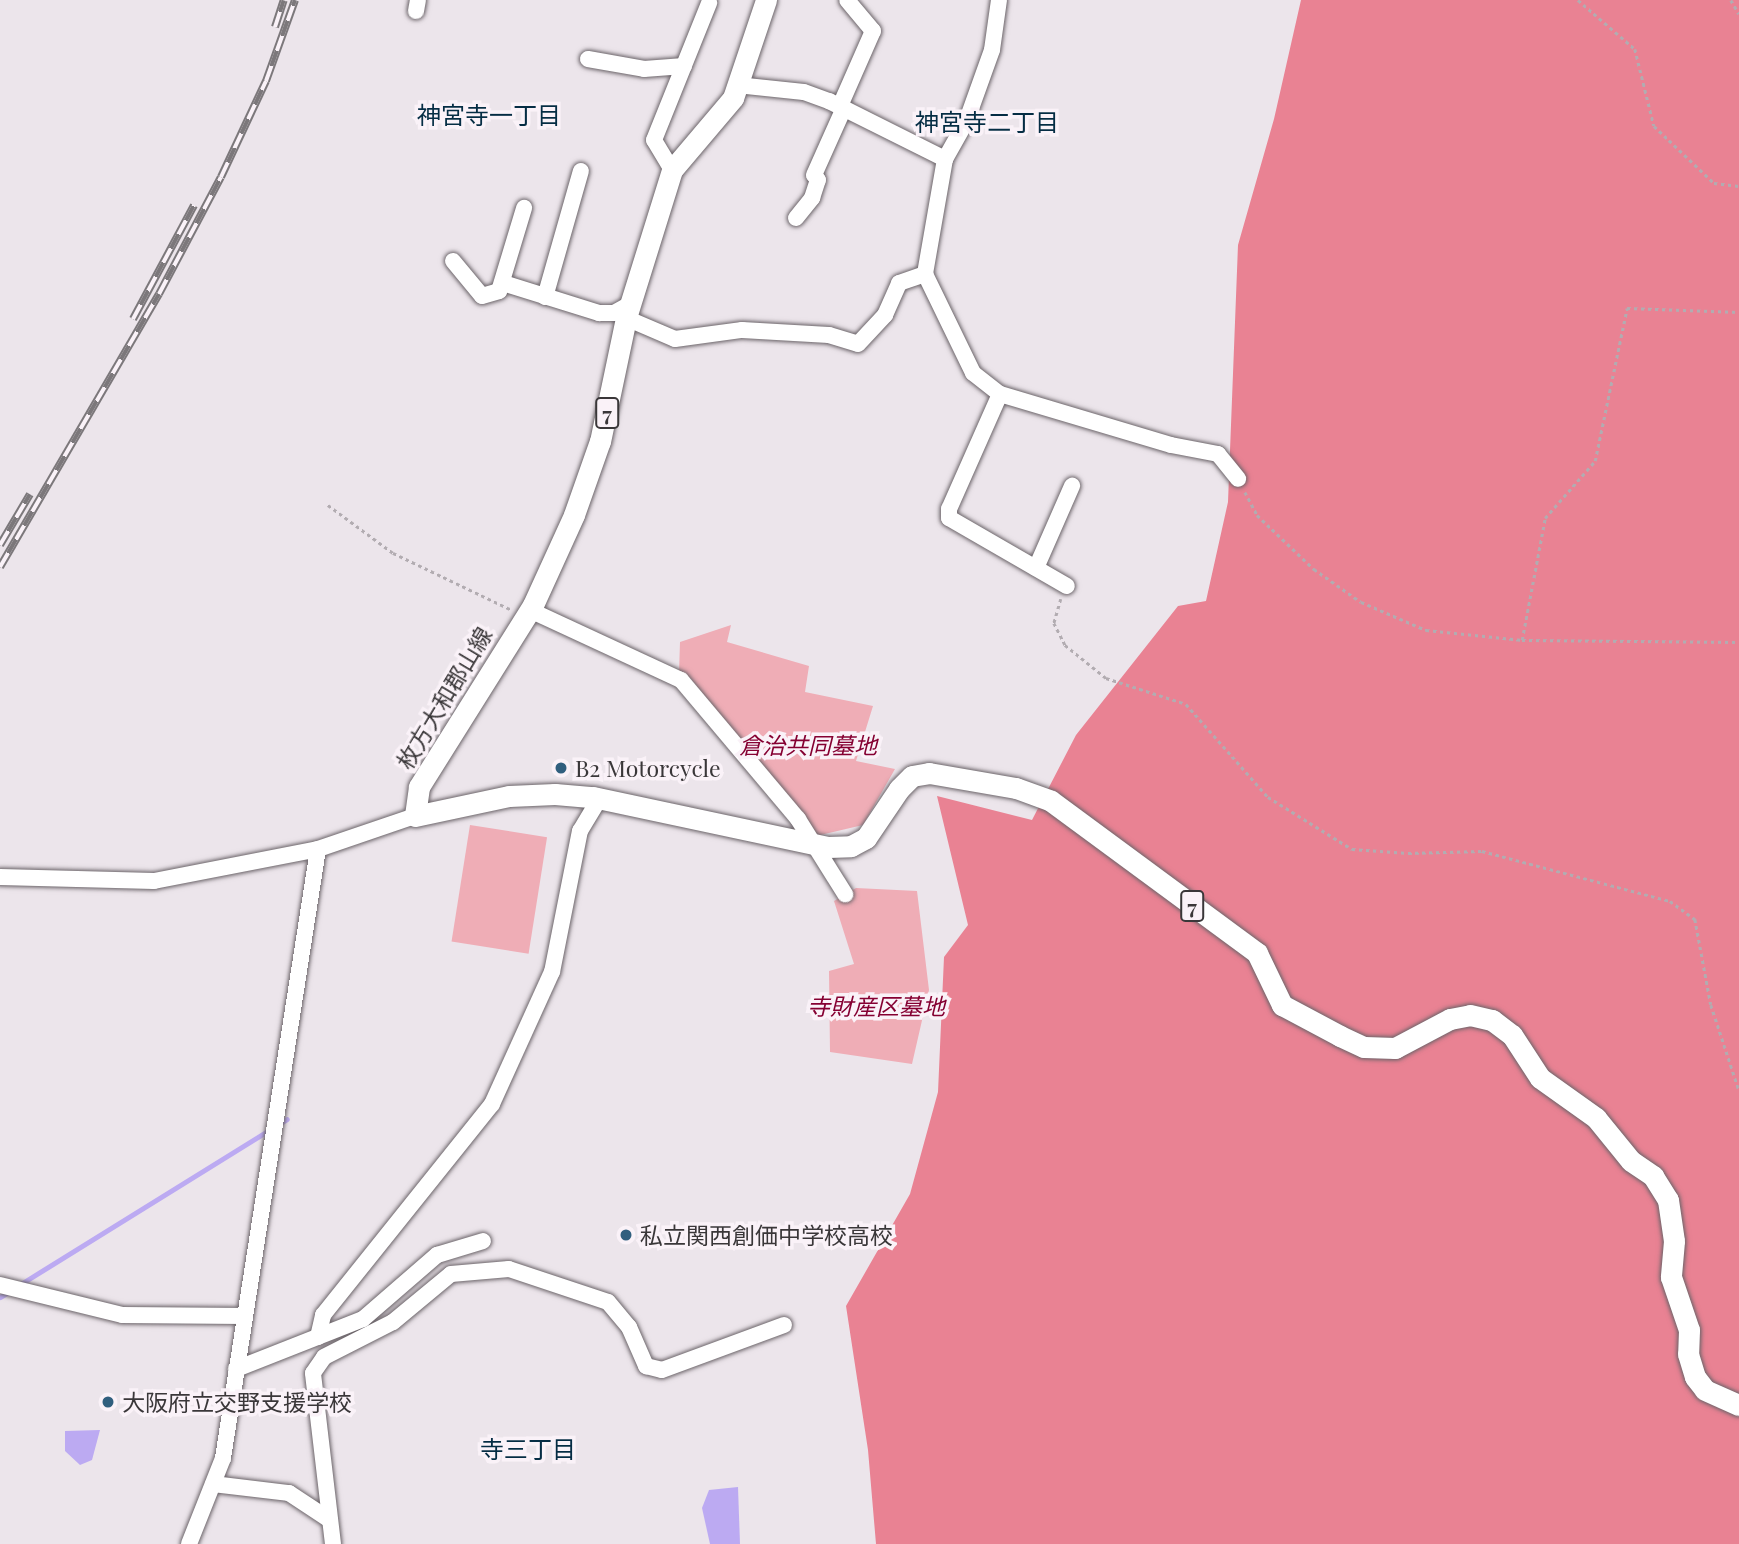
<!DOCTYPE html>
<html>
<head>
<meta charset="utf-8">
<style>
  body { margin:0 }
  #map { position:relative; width:1739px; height:1544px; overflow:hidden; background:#ece5eb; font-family:"Playfair Display","Noto Sans JP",serif }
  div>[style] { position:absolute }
  .green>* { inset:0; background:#efadb6; transform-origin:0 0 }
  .forest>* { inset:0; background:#e98293 }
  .water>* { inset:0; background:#bcaaf2 }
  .stream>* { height:5px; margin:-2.5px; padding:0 2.5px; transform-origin:2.5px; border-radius:2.5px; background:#bcaaf2 }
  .path>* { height:2.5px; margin-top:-1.25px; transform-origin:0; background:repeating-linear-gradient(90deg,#b2acb1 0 3.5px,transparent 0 7px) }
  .roads { filter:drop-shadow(0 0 2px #6b6469) drop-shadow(0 0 2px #6b6469) }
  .minor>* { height:16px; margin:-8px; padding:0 8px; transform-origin:8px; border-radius:8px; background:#fff }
  .major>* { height:21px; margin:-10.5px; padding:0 10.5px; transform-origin:10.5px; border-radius:10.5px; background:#fff }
  .rail>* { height:8px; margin-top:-4px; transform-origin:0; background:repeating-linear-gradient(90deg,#faf2f8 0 16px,#7c787b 0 32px); box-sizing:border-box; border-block:2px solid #7c787b }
  .dots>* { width:19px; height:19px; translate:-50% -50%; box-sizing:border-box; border:4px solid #faf2f8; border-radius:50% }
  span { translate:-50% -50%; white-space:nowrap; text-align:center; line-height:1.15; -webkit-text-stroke:7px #faf2f8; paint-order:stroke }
  .shield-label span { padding:2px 5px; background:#faf2f8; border:2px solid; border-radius:5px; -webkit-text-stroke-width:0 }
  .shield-label { font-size:21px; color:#3a3739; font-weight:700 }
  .street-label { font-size:23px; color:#3a3739 }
  .park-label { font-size:23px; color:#850032; font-style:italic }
  .poi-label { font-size:23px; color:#3a3739 }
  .left { translate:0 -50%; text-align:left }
  .neighbourhood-label { font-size:24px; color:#052d44 }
</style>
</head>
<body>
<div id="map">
  <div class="green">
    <i style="clip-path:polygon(731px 625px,727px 642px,809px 666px,805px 692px,873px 706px,856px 761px,895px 769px,863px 825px,816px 836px,691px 679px,679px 673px,680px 642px)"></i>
    <i style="left:470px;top:825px;width:78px;height:118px;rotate:9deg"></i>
    <i style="clip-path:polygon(856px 888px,917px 891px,929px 990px,912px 1064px,830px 1052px,829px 971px,854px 964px,834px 901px)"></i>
  </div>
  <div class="forest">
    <i style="clip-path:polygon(1301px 0,1739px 0,1739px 1544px,876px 1544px,868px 1450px,846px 1306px,910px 1194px,938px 1092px,944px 957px,968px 925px,937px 796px,1032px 820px,1076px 735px,1178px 606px,1206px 601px,1228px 502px,1238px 245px,1274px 119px)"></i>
  </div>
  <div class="water">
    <i style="clip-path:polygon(100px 1430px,92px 1460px,80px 1465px,65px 1451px,65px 1431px)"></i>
    <i style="clip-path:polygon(738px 1487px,740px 1544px,710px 1544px,702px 1508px,709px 1490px)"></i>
  </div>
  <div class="stream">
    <i style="left:19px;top:1285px;width:315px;rotate:-31.8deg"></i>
    <i style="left:0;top:1297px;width:12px;rotate:-31deg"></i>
  </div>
  <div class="path">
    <i style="left:1578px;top:0;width:75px;rotate:40.7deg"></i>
    <i style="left:1635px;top:49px;width:79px;rotate:76.1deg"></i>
    <i style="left:1654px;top:126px;width:83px;rotate:43.5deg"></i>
    <i style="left:1714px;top:183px;width:25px;rotate:7deg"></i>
    <i style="left:1731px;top:0;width:16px;rotate:60deg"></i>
    <i style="left:1245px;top:492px;width:26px;rotate:62deg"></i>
    <i style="left:1257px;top:515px;width:79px;rotate:43.5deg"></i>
    <i style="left:1314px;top:569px;width:57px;rotate:35.1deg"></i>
    <i style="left:1361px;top:602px;width:71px;rotate:23.3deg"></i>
    <i style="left:1426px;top:630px;width:97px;rotate:5.9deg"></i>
    <i style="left:1522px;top:640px;width:217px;rotate:0.5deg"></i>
    <i style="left:328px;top:505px;width:81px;rotate:36.4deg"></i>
    <i style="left:393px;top:553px;width:130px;rotate:25.6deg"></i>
    <i style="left:1061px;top:599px;width:25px;rotate:106deg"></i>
    <i style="left:1054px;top:623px;width:25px;rotate:63deg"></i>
    <i style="left:1065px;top:645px;width:53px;rotate:38.8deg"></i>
    <i style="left:1106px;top:678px;width:84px;rotate:18deg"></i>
    <i style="left:1186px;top:704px;width:124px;rotate:48.6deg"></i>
    <i style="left:1268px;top:797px;width:99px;rotate:31.8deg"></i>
    <i style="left:1352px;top:849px;width:56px;rotate:4.1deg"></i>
    <i style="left:1408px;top:853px;width:74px;rotate:-1.5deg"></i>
    <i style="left:1482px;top:851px;width:195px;rotate:14.9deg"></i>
    <i style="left:1670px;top:901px;width:31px;rotate:36deg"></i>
    <i style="left:1695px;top:919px;width:87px;rotate:79.5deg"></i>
    <i style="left:1711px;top:1005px;width:89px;rotate:71.8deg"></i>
    <i style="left:1522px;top:640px;width:124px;rotate:-79.3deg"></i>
    <i style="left:1545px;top:518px;width:76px;rotate:-48.7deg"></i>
    <i style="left:1595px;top:461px;width:156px;rotate:-78.2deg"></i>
    <i style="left:1627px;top:308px;width:112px;rotate:2deg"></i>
  </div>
  <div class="roads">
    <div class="minor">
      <i style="left:999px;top:0;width:50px;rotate:98deg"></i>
      <i style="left:992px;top:50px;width:74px;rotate:109.7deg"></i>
      <i style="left:967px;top:120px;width:45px;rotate:119.4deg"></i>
      <i style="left:945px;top:159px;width:117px;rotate:99.9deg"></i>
      <i style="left:925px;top:274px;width:110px;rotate:64.1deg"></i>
      <i style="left:973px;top:373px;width:34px;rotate:38deg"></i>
      <i style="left:1000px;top:394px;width:178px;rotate:16.6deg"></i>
      <i style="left:1171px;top:445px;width:48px;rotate:10.8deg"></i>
      <i style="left:1218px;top:454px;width:32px;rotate:51deg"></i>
      <i style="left:416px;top:11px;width:11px;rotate:-80deg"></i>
      <i style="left:588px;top:59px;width:57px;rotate:10.1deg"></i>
      <i style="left:644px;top:69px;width:40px;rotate:-4.3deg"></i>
      <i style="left:737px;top:85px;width:67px;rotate:6deg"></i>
      <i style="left:804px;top:92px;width:27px;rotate:20deg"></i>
      <i style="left:829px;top:101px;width:130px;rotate:26.6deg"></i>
      <i style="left:840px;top:106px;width:82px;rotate:-66.3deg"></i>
      <i style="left:873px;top:31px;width:40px;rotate:-130deg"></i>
      <i style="left:672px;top:170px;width:35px;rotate:-121deg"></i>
      <i style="left:654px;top:140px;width:148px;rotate:-68.1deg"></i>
      <i style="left:796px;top:218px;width:26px;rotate:-51deg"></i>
      <i style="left:812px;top:198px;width:19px;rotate:-72deg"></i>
      <i style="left:818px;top:180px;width:6px;rotate:-129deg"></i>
      <i style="left:814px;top:175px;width:73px;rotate:-65.9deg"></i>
      <i style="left:453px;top:261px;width:45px;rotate:50.4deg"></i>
      <i style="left:482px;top:296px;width:18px;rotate:-16deg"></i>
      <i style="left:499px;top:291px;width:87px;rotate:-73.2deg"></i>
      <i style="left:503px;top:283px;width:101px;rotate:17.4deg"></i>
      <i style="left:599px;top:313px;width:15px"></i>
      <i style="left:614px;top:313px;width:18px;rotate:-29deg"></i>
      <i style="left:545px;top:297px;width:131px;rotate:-74.1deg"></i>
      <i style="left:626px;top:318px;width:53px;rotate:23.2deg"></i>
      <i style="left:675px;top:339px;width:68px;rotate:-7.7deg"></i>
      <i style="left:742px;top:330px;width:87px;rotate:3.3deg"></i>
      <i style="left:829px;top:335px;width:30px;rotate:17deg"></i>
      <i style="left:858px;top:344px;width:40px;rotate:-47deg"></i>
      <i style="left:885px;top:315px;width:35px;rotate:-66deg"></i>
      <i style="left:899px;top:283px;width:28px;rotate:-19deg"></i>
      <i style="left:1000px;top:394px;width:126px;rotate:113.9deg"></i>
      <i style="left:949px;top:509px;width:9px;rotate:90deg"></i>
      <i style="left:949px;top:518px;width:136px;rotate:30deg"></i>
      <i style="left:1036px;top:568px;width:90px;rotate:-66.3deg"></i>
      <i style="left:530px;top:610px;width:166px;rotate:24.9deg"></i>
      <i style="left:681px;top:680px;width:182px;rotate:49.9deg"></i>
      <i style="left:798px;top:819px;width:89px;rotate:57.9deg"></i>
      <i style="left:0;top:877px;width:154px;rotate:1.5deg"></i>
      <i style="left:154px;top:881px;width:167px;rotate:-11deg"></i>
      <i style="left:318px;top:849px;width:102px;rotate:-18.8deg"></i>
      <i style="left:0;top:1285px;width:126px;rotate:13.8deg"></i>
      <i style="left:122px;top:1315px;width:123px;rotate:0.5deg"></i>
      <i style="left:318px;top:1337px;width:23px;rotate:-77deg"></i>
      <i style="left:323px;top:1315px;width:270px;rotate:-51.3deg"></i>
      <i style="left:492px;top:1104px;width:145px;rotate:-65.6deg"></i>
      <i style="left:552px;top:972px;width:144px;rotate:-78.8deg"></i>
      <i style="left:580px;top:831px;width:39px;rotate:-59deg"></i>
      <i style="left:236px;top:1369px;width:136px;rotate:-21.5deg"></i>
      <i style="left:363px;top:1319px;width:98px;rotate:-40.9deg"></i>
      <i style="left:437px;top:1255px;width:48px;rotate:-16.9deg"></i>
      <i style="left:213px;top:1484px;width:77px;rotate:6.8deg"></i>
      <i style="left:289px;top:1493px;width:49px;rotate:33.4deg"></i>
      <i style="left:189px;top:1544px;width:92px;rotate:-68.4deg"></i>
      <i style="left:223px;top:1458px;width:616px;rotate:-81.13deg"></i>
      <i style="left:333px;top:1544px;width:172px;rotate:-96.7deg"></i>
      <i style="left:313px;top:1373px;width:19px;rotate:-55deg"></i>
      <i style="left:324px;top:1357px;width:77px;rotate:-26.9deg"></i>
      <i style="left:393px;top:1322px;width:75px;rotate:-39.6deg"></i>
      <i style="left:451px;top:1274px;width:58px;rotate:-4.9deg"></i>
      <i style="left:509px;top:1269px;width:104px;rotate:18.4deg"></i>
      <i style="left:608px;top:1302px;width:33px;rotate:50deg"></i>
      <i style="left:629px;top:1327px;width:43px;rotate:66.4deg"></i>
      <i style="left:646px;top:1366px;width:16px;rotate:14deg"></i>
      <i style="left:662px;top:1370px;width:130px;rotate:-20.2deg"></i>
    </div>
    <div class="major">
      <i style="left:766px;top:0;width:103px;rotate:108.6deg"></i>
      <i style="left:733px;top:98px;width:94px;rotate:130.3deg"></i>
      <i style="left:672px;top:170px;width:155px;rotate:107.3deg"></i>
      <i style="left:626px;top:318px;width:126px;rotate:101.9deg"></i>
      <i style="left:600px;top:441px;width:78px;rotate:109.4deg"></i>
      <i style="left:574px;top:515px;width:99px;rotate:114.5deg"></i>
      <i style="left:533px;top:605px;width:215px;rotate:122.1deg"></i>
      <i style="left:419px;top:787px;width:29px;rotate:98deg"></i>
      <i style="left:415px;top:816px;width:96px;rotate:-12deg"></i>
      <i style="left:509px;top:796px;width:46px;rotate:-2.5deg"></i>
      <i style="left:555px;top:794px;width:38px;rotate:5deg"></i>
      <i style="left:593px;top:797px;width:240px;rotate:12deg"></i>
      <i style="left:828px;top:847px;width:23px;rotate:-2deg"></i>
      <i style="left:851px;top:846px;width:17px;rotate:-28deg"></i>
      <i style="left:866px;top:838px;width:59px;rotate:-56deg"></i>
      <i style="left:899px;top:789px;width:18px;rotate:-45deg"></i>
      <i style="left:912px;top:776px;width:17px;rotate:-10deg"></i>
      <i style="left:929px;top:773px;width:88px;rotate:9.8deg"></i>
      <i style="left:1016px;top:788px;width:37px;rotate:20deg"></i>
      <i style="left:1051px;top:801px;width:256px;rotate:36.4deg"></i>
      <i style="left:1257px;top:953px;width:58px;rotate:64.3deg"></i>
      <i style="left:1282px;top:1005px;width:66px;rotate:28.1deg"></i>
      <i style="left:1340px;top:1036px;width:26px;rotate:25deg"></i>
      <i style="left:1364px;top:1047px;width:31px;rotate:2deg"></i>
      <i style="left:1395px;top:1048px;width:62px;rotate:-27.8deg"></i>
      <i style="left:1450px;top:1019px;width:20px;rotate:-11deg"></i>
      <i style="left:1470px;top:1015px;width:23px;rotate:13deg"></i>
      <i style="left:1492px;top:1020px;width:25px;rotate:37deg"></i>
      <i style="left:1512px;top:1035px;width:51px;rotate:56.9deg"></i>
      <i style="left:1540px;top:1078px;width:69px;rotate:35.5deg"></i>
      <i style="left:1596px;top:1118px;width:55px;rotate:50.9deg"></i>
      <i style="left:1631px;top:1161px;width:27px;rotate:34deg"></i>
      <i style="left:1653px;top:1176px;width:28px;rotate:58deg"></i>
      <i style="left:1668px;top:1200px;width:41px;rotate:81.7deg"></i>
      <i style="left:1674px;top:1241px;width:36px;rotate:95deg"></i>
      <i style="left:1671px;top:1277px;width:56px;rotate:71.2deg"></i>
      <i style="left:1689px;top:1330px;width:24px;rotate:92deg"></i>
      <i style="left:1688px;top:1354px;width:24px;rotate:73deg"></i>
      <i style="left:1695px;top:1377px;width:16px;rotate:52deg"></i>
      <i style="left:1705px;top:1390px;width:37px;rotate:24deg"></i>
    </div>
  </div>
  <div class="rail">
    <i style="left:275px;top:27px;width:28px;rotate:-72deg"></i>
    <i style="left:133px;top:319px;width:129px;rotate:-61.8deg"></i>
    <i style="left:0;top:545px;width:59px;rotate:-59.5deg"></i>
    <i style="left:0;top:567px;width:316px;rotate:-59.8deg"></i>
    <i style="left:159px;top:294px;width:132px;rotate:-62.1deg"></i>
    <i style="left:221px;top:177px;width:106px;rotate:-64.9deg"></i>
    <i style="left:266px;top:81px;width:86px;rotate:-70.3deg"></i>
  </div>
  <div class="dots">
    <i style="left:561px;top:768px;background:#305f7e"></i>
    <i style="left:626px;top:1235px;background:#305f7e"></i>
    <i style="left:108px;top:1402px;background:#305f7e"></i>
  </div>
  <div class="shield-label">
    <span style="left:607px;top:413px">7</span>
    <span style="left:1192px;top:906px">7</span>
  </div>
  <div class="street-label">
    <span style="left:444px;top:698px;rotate:-59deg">枚方大和郡山線</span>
  </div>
  <div class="park-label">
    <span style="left:808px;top:745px">倉治共同墓地</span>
    <span style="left:876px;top:1006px">寺財産区墓地</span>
  </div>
  <div class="poi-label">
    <span class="left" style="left:575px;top:768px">B2 Motorcycle</span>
    <span class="left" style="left:640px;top:1235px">私立関西創価中学校高校</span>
    <span class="left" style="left:122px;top:1402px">大阪府立交野支援学校</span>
  </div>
  <div class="neighbourhood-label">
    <span style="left:489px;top:115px">神宮寺一丁目</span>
    <span style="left:987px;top:122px">神宮寺二丁目</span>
    <span style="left:528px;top:1449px">寺三丁目</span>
  </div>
</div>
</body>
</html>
